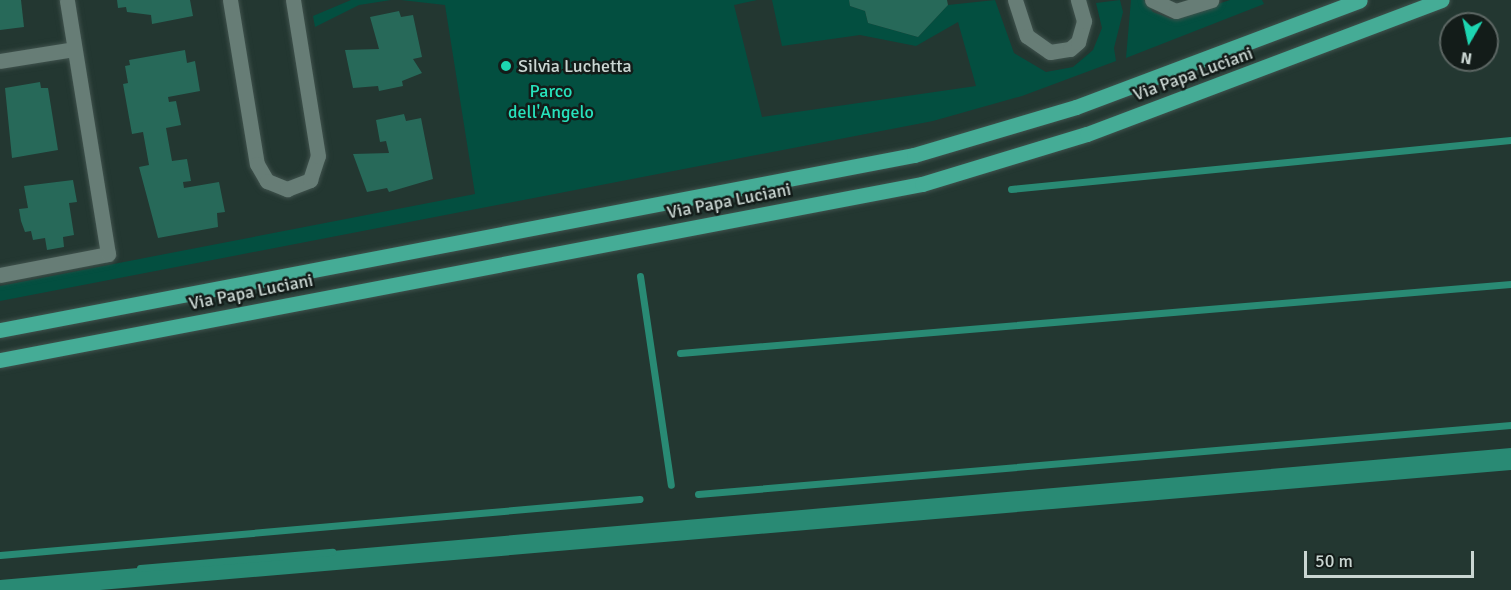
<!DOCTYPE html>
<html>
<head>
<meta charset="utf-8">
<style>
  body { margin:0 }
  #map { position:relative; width:1511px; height:590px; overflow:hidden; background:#233731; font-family:Signika,sans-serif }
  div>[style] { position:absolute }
  .green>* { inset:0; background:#034f40 }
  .water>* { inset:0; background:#298a74 }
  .stream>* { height:7px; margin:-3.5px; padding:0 3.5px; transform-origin:3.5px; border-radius:3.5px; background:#298a74 }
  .building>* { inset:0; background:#276959 }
  .roads { filter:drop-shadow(0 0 2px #40524d) drop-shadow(0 0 2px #40524d) }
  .minor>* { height:15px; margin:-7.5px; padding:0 7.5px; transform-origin:7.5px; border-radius:7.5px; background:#677d76 }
  .major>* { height:15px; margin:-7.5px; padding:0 7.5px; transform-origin:7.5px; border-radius:7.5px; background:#45ac96 }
  .dots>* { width:16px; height:16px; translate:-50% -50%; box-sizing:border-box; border:3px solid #131c19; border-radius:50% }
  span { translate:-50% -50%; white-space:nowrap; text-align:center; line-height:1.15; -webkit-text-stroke:5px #131c19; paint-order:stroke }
  .poi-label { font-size:18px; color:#cad6d2 }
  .left { translate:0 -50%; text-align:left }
  .street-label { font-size:18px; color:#cad6d2 }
  .park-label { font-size:18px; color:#27e2bc }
  .north { position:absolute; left:1439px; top:12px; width:60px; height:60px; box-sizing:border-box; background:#131c19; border:2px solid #5c6663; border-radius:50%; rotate:189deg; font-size:16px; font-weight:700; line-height:24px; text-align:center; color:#cad6d2 }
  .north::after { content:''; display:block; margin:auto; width:21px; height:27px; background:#1dd5b1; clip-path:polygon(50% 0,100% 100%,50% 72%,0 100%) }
  .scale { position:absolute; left:1304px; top:551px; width:170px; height:27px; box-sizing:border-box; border:3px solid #cad6d2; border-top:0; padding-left:8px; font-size:18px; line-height:21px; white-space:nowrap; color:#cad6d2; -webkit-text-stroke:4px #131c19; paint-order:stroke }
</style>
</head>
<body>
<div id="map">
  <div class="green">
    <i style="clip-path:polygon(351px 0,391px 0,359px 5px,315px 27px,313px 16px)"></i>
    <i style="clip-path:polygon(401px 0,757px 0,734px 5px,762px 117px,976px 86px,958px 22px,916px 46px,860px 35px,782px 46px,772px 0,849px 0,850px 6px,865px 11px,868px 23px,918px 37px,948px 5px,995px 0,1014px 53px,1046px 72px,1073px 67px,1093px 50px,1102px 28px,1096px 3px,1120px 0,1123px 12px,1114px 48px,1116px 61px,1022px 96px,933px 121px,0 301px,0 286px,475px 194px,445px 5px)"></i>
    <i style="clip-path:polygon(1131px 0,1144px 0,1153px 12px,1172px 19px,1230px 0,1262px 0,1264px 4px,1126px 58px)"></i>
  </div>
  <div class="water">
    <i style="clip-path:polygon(1511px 448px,1511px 470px,100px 590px,0 590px,0 580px)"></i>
  </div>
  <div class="stream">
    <i style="left:1011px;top:189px;width:502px;rotate:-5.6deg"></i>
    <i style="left:640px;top:276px;width:211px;rotate:81.6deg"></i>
    <i style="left:680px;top:353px;width:834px;rotate:-4.75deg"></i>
    <i style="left:698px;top:494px;width:816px;rotate:-4.85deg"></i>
    <i style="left:0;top:555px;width:642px;rotate:-5deg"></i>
    <i style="left:140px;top:568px;width:193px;rotate:-4.8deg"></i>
  </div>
  <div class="building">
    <i style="clip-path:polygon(0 0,21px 0,24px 27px,0 30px)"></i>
    <i style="clip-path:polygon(117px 0,190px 0,193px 16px,152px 24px,151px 15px,127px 12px,126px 7px,118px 8px)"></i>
    <i style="clip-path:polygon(849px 0,947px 0,948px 5px,918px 37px,868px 23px,865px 11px,850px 6px)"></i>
    <i style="clip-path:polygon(399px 11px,401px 17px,413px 15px,422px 57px,413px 59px,422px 73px,402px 81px,403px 86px,379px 91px,378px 86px,353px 88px,345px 50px,379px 49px,370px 17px)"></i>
    <i style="clip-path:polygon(185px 50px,187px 63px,195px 61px,200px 91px,168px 97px,169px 102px,176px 101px,181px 125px,166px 128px,172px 161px,187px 159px,191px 181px,183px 182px,184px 188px,219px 182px,225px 212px,217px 213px,218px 227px,158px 238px,139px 167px,149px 165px,143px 132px,132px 134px,123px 84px,128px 83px,125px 66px,130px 65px,129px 60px)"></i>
    <i style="clip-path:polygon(40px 82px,41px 88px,48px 88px,58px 150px,12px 158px,5px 88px)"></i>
    <i style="clip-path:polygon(404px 114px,406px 121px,421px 118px,433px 179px,389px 192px,387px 188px,367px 192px,353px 154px,389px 153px,386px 141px,380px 142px,376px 120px)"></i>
    <i style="clip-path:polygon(73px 180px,77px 202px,69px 203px,74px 235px,63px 237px,64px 247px,47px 250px,45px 238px,33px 240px,31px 231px,25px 232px,21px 221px,19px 209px,28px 208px,24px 186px)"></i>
  </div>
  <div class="roads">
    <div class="minor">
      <i style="left:230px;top:0;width:166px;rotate:80.7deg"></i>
      <i style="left:257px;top:164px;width:20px;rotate:60deg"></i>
      <i style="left:267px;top:181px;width:22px;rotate:22deg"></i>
      <i style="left:287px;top:189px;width:25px;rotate:-21deg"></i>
      <i style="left:310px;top:180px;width:25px;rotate:-72deg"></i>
      <i style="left:318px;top:156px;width:158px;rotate:-99.1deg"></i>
      <i style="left:1015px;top:0;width:38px;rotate:72deg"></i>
      <i style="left:1027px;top:36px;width:28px;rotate:35deg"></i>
      <i style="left:1050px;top:52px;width:20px;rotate:-9deg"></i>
      <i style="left:1070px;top:49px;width:11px;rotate:-41deg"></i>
      <i style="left:1078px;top:42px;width:22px;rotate:-74deg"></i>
      <i style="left:1084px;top:21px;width:22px;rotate:-106deg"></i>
      <i style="left:1152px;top:0;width:26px;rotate:25deg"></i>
      <i style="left:1176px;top:11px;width:37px;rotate:-17deg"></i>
      <i style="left:0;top:61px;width:75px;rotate:-9.2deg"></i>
      <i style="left:0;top:275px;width:110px;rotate:-11deg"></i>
      <i style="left:108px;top:254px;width:257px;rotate:-99.2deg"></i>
    </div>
    <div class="major">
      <i style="left:0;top:330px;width:931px;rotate:-10.84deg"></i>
      <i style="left:914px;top:155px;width:169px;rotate:-16.5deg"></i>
      <i style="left:1076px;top:107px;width:303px;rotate:-20.6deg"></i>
      <i style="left:0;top:360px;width:939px;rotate:-10.81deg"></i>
      <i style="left:922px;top:184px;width:172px;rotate:-16.9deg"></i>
      <i style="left:1087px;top:134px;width:379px;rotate:-20.7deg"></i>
    </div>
  </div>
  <div class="dots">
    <i style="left:506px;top:66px;background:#1dd5b1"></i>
  </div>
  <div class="poi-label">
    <span class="left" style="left:518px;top:66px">Silvia Luchetta</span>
  </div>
  <div class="street-label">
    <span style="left:1193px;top:74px;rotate:-20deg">Via Papa Luciani</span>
    <span style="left:729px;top:201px;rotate:-11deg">Via Papa Luciani</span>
    <span style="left:251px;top:292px;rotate:-11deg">Via Papa Luciani</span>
  </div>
  <div class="park-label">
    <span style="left:551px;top:102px">Parco<br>dell'Angelo</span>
  </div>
  <div class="north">N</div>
  <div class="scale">50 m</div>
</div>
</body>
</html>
